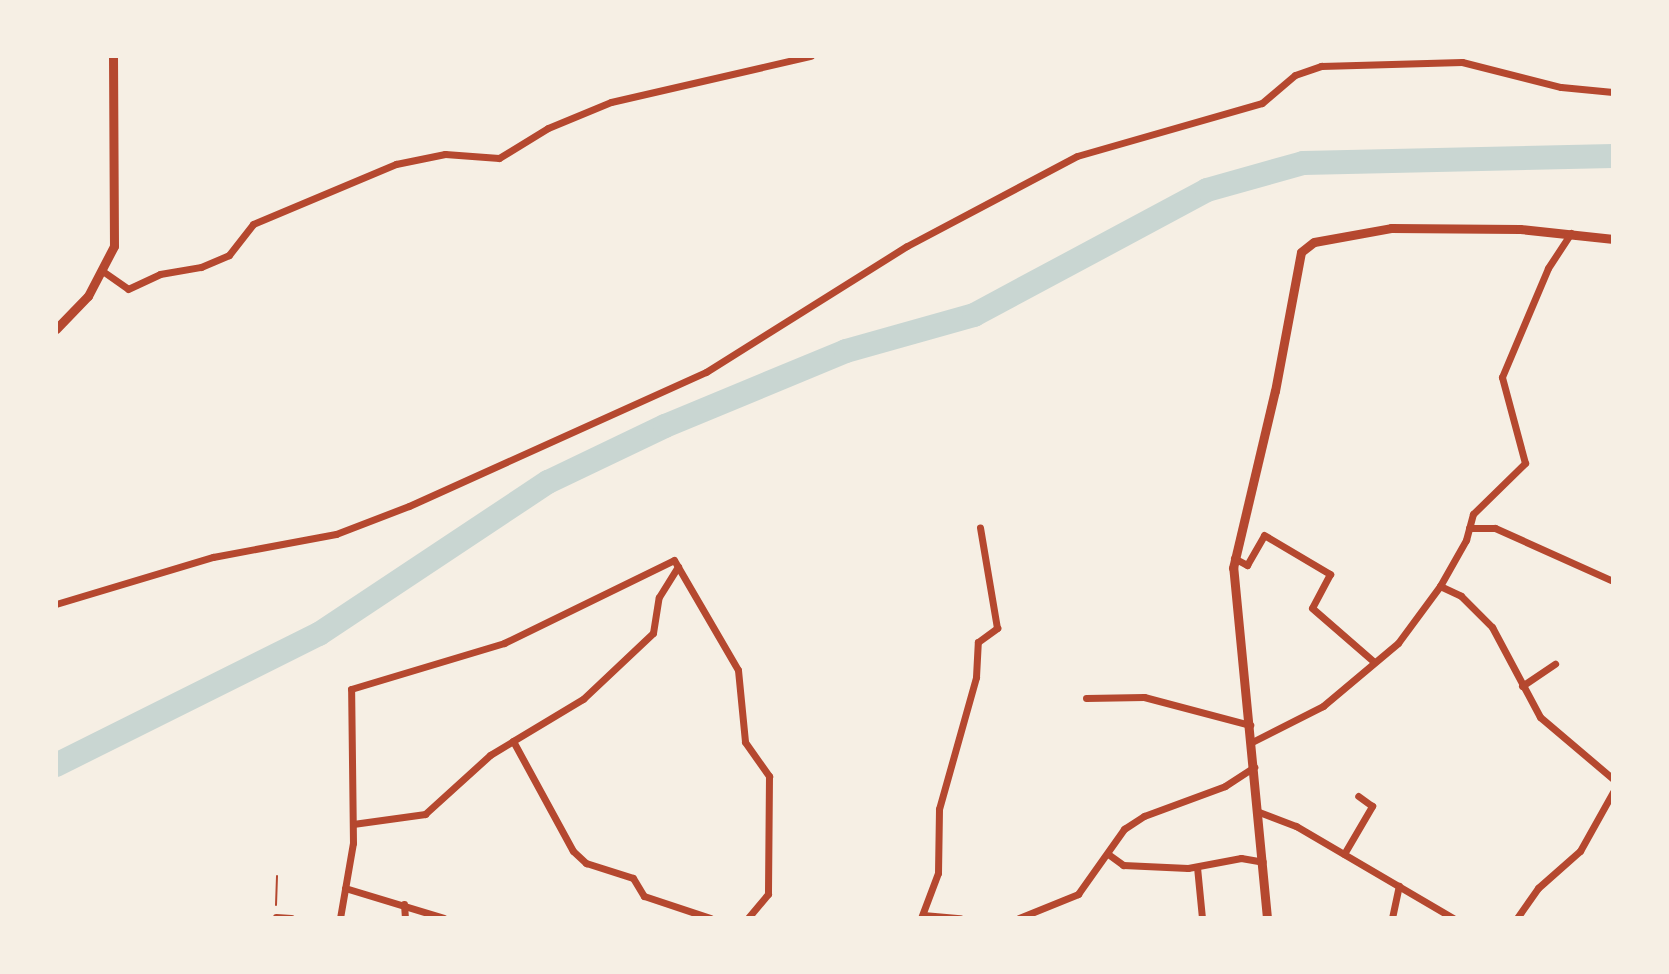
<!DOCTYPE html>
<html>
<head>
<meta charset="utf-8">
<style>
  body { margin:0 }
  #map { position:relative; width:1669px; height:974px; overflow:hidden; background:#f6efe4; font-family:Merriweather,serif }
  div>[style] { position:absolute }
  .river>* { height:24px; margin:-12px; padding:0 12px; transform-origin:12px; border-radius:12px; background:#c9d6d2 }
  .path>* { height:2px; margin:-1px; padding:0 1px; transform-origin:1px; border-radius:1px; background:#b5482f }
  .minor>* { height:7px; margin:-3.5px; padding:0 3.5px; transform-origin:3.5px; border-radius:3.5px; background:#b5482f }
  .tertiary>* { height:9px; margin:-4.5px; padding:0 4.5px; transform-origin:4.5px; border-radius:4.5px; background:#b5482f }
  span { translate:-50% -50%; white-space:nowrap; text-align:center; line-height:1.15; -webkit-text-stroke:6px #f6efe4; paint-order:stroke }
  .frame { position:absolute; inset:0; border:58px solid #f6efe4; pointer-events:none }
</style>
</head>
<body>
<div id="map">
  <div class="river">
    <i style="left:56px;top:765px;width:294px;rotate:-26.5deg"></i>
    <i style="left:319px;top:634px;width:275px;rotate:-33.6deg"></i>
    <i style="left:548px;top:482px;width:130px;rotate:-25.6deg"></i>
    <i style="left:665px;top:426px;width:196px;rotate:-22.5deg"></i>
    <i style="left:846px;top:351px;width:133px;rotate:-15.7deg"></i>
    <i style="left:974px;top:315px;width:264px;rotate:-28.2deg"></i>
    <i style="left:1207px;top:190px;width:100px;rotate:-15.7deg"></i>
    <i style="left:1303px;top:163px;width:310px;rotate:-1.3deg"></i>
  </div>
  <div class="path">
    <i style="left:276px;top:905px;width:29px;rotate:-88deg"></i>
  </div>
  <div class="minor">
    <i style="left:104px;top:272px;width:29px;rotate:35deg"></i>
    <i style="left:128px;top:289px;width:35px;rotate:-25deg"></i>
    <i style="left:160px;top:274px;width:42px;rotate:-9.7deg"></i>
    <i style="left:201px;top:267px;width:30px;rotate:-23deg"></i>
    <i style="left:229px;top:255px;width:39px;rotate:-52deg"></i>
    <i style="left:253px;top:224px;width:155px;rotate:-22.8deg"></i>
    <i style="left:396px;top:164px;width:50px;rotate:-11.5deg"></i>
    <i style="left:445px;top:154px;width:54px;rotate:4.2deg"></i>
    <i style="left:499px;top:158px;width:57px;rotate:-31.5deg"></i>
    <i style="left:548px;top:128px;width:68px;rotate:-22.4deg"></i>
    <i style="left:611px;top:102px;width:205px;rotate:-13deg"></i>
    <i style="left:1469px;top:528px;width:26px"></i>
    <i style="left:1495px;top:528px;width:129px;rotate:24.2deg"></i>
    <i style="left:1234px;top:558px;width:15px;rotate:28deg"></i>
    <i style="left:1247px;top:565px;width:34px;rotate:-60deg"></i>
    <i style="left:1264px;top:535px;width:77px;rotate:30.6deg"></i>
    <i style="left:1330px;top:574px;width:38px;rotate:118deg"></i>
    <i style="left:1312px;top:608px;width:81px;rotate:41deg"></i>
    <i style="left:1440px;top:586px;width:23px;rotate:25deg"></i>
    <i style="left:1461px;top:596px;width:44px;rotate:45deg"></i>
    <i style="left:1492px;top:627px;width:102px;rotate:61.9deg"></i>
    <i style="left:1540px;top:717px;width:96px;rotate:40.3deg"></i>
    <i style="left:56px;top:604px;width:164px;rotate:-16.7deg"></i>
    <i style="left:213px;top:557px;width:125px;rotate:-10.6deg"></i>
    <i style="left:336px;top:534px;width:78px;rotate:-21deg"></i>
    <i style="left:409px;top:506px;width:326px;rotate:-24.3deg"></i>
    <i style="left:706px;top:372px;width:237px;rotate:-32.1deg"></i>
    <i style="left:907px;top:246px;width:192px;rotate:-27.9deg"></i>
    <i style="left:1077px;top:156px;width:192px;rotate:-16deg"></i>
    <i style="left:1262px;top:103px;width:43px;rotate:-40.3deg"></i>
    <i style="left:1295px;top:75px;width:28px;rotate:-19deg"></i>
    <i style="left:1321px;top:66px;width:141px;rotate:-1.6deg"></i>
    <i style="left:1462px;top:62px;width:102px;rotate:14.2deg"></i>
    <i style="left:1561px;top:87px;width:52px;rotate:5.5deg"></i>
    <i style="left:1522px;top:686px;width:40px;rotate:-34deg"></i>
    <i style="left:1086px;top:698px;width:58px;rotate:-1deg"></i>
    <i style="left:1144px;top:697px;width:110px;rotate:14.8deg"></i>
    <i style="left:513px;top:741px;width:82px;rotate:-31deg"></i>
    <i style="left:583px;top:699px;width:96px;rotate:-43.3deg"></i>
    <i style="left:653px;top:633px;width:36px;rotate:-81deg"></i>
    <i style="left:659px;top:597px;width:36px;rotate:-58deg"></i>
    <i style="left:1252px;top:742px;width:80px;rotate:-26.9deg"></i>
    <i style="left:1323px;top:706px;width:98px;rotate:-40deg"></i>
    <i style="left:1398px;top:643px;width:71px;rotate:-53.6deg"></i>
    <i style="left:1440px;top:586px;width:53px;rotate:-60.5deg"></i>
    <i style="left:1466px;top:540px;width:27px;rotate:-75deg"></i>
    <i style="left:1473px;top:514px;width:73px;rotate:-44.4deg"></i>
    <i style="left:1525px;top:463px;width:89px;rotate:-105deg"></i>
    <i style="left:1502px;top:377px;width:118px;rotate:-67.1deg"></i>
    <i style="left:1548px;top:268px;width:42px;rotate:-56.7deg"></i>
    <i style="left:1259px;top:812px;width:40px;rotate:21deg"></i>
    <i style="left:1296px;top:826px;width:182px;rotate:30.4deg"></i>
    <i style="left:353px;top:824px;width:73px;rotate:-7.9deg"></i>
    <i style="left:425px;top:814px;width:88px;rotate:-42.2deg"></i>
    <i style="left:490px;top:755px;width:27px;rotate:-31deg"></i>
    <i style="left:513px;top:741px;width:125px;rotate:61.4deg"></i>
    <i style="left:573px;top:851px;width:18px;rotate:43deg"></i>
    <i style="left:586px;top:863px;width:49px;rotate:17.7deg"></i>
    <i style="left:633px;top:878px;width:21px;rotate:59deg"></i>
    <i style="left:644px;top:896px;width:70px;rotate:18.4deg"></i>
    <i style="left:1108px;top:854px;width:19px;rotate:36deg"></i>
    <i style="left:1123px;top:865px;width:65px;rotate:2.6deg"></i>
    <i style="left:1188px;top:868px;width:54px;rotate:-10.7deg"></i>
    <i style="left:1241px;top:858px;width:22px;rotate:10deg"></i>
    <i style="left:1344px;top:854px;width:56px;rotate:-59.7deg"></i>
    <i style="left:1372px;top:806px;width:17px;rotate:-144deg"></i>
    <i style="left:1197px;top:867px;width:51px;rotate:84.4deg"></i>
    <i style="left:345px;top:888px;width:103px;rotate:16.9deg"></i>
    <i style="left:404px;top:904px;width:14px;rotate:86deg"></i>
    <i style="left:923px;top:915px;width:37px;rotate:5deg"></i>
    <i style="left:276px;top:917px;width:15px;rotate:4deg"></i>
    <i style="left:340px;top:918px;width:76px;rotate:-80.2deg"></i>
    <i style="left:353px;top:843px;width:154px;rotate:-90.7deg"></i>
    <i style="left:351px;top:689px;width:160px;rotate:-16.7deg"></i>
    <i style="left:504px;top:643px;width:189px;rotate:-26deg"></i>
    <i style="left:674px;top:560px;width:127px;rotate:59.8deg"></i>
    <i style="left:738px;top:670px;width:72px;rotate:84.4deg"></i>
    <i style="left:745px;top:742px;width:42px;rotate:54.8deg"></i>
    <i style="left:769px;top:776px;width:118px;rotate:90.5deg"></i>
    <i style="left:768px;top:894px;width:31px;rotate:130deg"></i>
    <i style="left:921px;top:918px;width:48px;rotate:-69.3deg"></i>
    <i style="left:938px;top:873px;width:64px;rotate:-89.1deg"></i>
    <i style="left:939px;top:809px;width:137px;rotate:-74.3deg"></i>
    <i style="left:976px;top:677px;width:35px;rotate:-87deg"></i>
    <i style="left:978px;top:642px;width:24px;rotate:-36deg"></i>
    <i style="left:997px;top:628px;width:102px;rotate:-99.6deg"></i>
    <i style="left:1019px;top:918px;width:64px;rotate:-22.1deg"></i>
    <i style="left:1078px;top:894px;width:80px;rotate:-54.7deg"></i>
    <i style="left:1124px;top:829px;width:24px;rotate:-33deg"></i>
    <i style="left:1144px;top:816px;width:86px;rotate:-20.3deg"></i>
    <i style="left:1225px;top:786px;width:35px;rotate:-33deg"></i>
    <i style="left:1392px;top:918px;width:33px;rotate:-78deg"></i>
    <i style="left:1517px;top:918px;width:37px;rotate:-55deg"></i>
    <i style="left:1538px;top:888px;width:56px;rotate:-41.4deg"></i>
    <i style="left:1580px;top:851px;width:68px;rotate:-60.8deg"></i>
  </div>
  <div class="tertiary">
    <i style="left:56px;top:329px;width:46px;rotate:-45.9deg"></i>
    <i style="left:88px;top:296px;width:56px;rotate:-62.5deg"></i>
    <i style="left:114px;top:246px;width:190px;rotate:-90.3deg"></i>
    <i style="left:1267px;top:918px;width:352px;rotate:-95.5deg"></i>
    <i style="left:1233px;top:568px;width:182px;rotate:-76.7deg"></i>
    <i style="left:1275px;top:391px;width:141px;rotate:-79.4deg"></i>
    <i style="left:1301px;top:252px;width:16px;rotate:-38deg"></i>
    <i style="left:1314px;top:242px;width:78px;rotate:-10.3deg"></i>
    <i style="left:1391px;top:228px;width:129px;rotate:0.4deg"></i>
    <i style="left:1520px;top:229px;width:94px;rotate:6.1deg"></i>
  </div>
  <div class="frame"></div>
</div>
</body>
</html>
